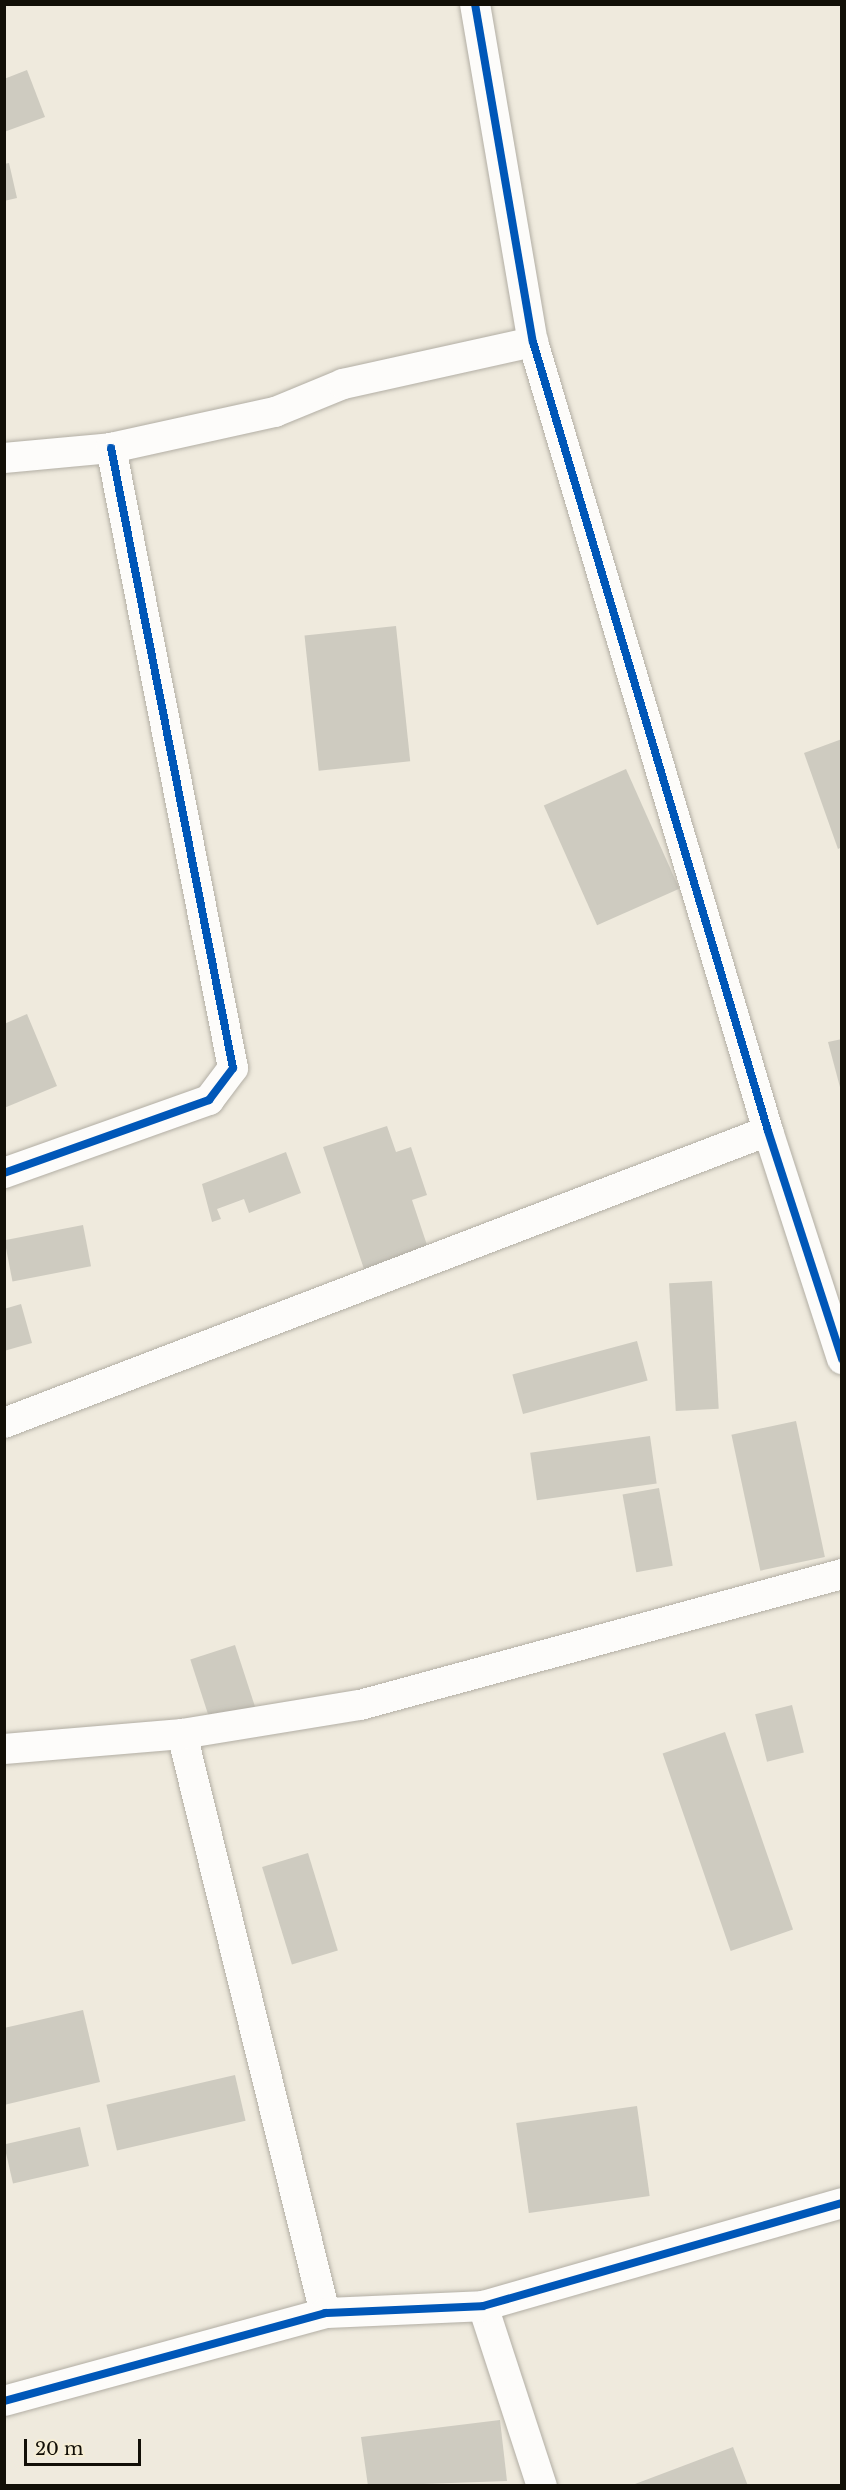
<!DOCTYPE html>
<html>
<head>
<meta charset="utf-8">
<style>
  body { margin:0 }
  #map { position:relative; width:846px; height:2490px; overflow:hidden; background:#efeadd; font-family:"Libre Baskerville",serif }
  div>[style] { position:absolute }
  .building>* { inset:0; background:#cecbc0; transform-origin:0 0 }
  .roads { filter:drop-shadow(0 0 2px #b2aea4) drop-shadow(0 0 2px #b2aea4) }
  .minor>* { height:30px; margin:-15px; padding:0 15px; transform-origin:15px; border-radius:15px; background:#fdfcfa }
  .cycleway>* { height:8px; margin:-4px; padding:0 4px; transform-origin:4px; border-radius:4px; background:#0057b8 }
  span { translate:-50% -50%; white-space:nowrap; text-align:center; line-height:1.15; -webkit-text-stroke:4.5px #f6eed6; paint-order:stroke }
  .frame { position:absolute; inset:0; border:6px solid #120f07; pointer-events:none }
  .scale { position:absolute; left:24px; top:2439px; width:117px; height:27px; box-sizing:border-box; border:3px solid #120f07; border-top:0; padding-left:8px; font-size:18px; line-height:21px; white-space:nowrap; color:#120f07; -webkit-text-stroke:4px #f6eed6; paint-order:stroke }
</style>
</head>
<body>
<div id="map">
  <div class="building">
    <i style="clip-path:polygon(27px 70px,45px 117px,4px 132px,4px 79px)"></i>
    <i style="clip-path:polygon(9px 163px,17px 198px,4px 201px,4px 164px)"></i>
    <i style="left:396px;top:626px;width:136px;height:92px;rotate:84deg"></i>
    <i style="clip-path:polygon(842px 739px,842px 847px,838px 849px,804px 753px)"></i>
    <i style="left:626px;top:769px;width:131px;height:90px;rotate:66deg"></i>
    <i style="clip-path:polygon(27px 1014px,57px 1086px,4px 1108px,4px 1024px)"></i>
    <i style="clip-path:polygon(842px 1039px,842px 1091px,841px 1091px,828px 1042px)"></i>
    <i style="clip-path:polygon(387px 1126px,396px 1152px,411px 1147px,427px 1195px,412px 1200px,429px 1251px,365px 1272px,323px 1147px)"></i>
    <i style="clip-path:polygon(286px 1152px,301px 1193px,249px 1213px,244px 1199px,217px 1209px,221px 1219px,212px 1222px,202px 1184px)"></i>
    <i style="left:83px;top:1225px;width:42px;height:80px;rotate:79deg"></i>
    <i style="left:712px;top:1281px;width:128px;height:43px;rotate:87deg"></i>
    <i style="clip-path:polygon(21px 1304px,32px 1343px,4px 1351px,4px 1309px)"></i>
    <i style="left:637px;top:1341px;width:41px;height:129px;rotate:75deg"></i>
    <i style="left:796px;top:1421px;width:139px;height:66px;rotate:78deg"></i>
    <i style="left:650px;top:1436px;width:48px;height:121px;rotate:82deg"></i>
    <i style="left:659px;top:1488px;width:79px;height:37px;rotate:80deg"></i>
    <i style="left:235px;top:1645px;width:69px;height:47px;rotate:72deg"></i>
    <i style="left:792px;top:1705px;width:49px;height:38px;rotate:76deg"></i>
    <i style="left:725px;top:1732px;width:209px;height:66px;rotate:71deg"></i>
    <i style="left:308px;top:1853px;width:102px;height:48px;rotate:73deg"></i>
    <i style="clip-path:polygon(83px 2010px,100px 2082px,4px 2105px,4px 2028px)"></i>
    <i style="left:235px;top:2075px;width:47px;height:132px;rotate:77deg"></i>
    <i style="left:637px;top:2106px;width:91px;height:122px;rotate:82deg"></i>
    <i style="left:80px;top:2127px;width:40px;height:78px;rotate:77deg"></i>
    <i style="clip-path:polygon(500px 2420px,507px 2481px,368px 2486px,361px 2437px)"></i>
    <i style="clip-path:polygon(733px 2447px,748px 2486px,635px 2484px)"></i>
  </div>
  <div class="roads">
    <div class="minor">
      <i style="left:475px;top:4px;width:343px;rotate:80.3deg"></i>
      <i style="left:533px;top:342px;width:823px;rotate:73.41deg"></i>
      <i style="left:768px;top:1131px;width:240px;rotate:72deg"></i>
      <i style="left:4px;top:458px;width:107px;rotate:-5.3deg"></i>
      <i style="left:111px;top:448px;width:168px;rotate:-12.4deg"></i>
      <i style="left:275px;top:412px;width:74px;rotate:-22.4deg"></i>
      <i style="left:343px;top:384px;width:195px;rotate:-12.5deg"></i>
      <i style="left:4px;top:1173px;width:218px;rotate:-19.6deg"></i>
      <i style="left:209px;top:1100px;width:40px;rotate:-53deg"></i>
      <i style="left:233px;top:1068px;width:632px;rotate:-101.13deg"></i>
      <i style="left:4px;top:1423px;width:818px;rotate:-20.92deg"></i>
      <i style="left:182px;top:1734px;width:596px;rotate:76.13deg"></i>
      <i style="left:4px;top:1749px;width:179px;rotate:-4.8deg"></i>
      <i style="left:182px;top:1734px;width:180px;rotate:-9.3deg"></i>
      <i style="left:360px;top:1705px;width:499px;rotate:-15.2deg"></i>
      <i style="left:483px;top:2306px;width:189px;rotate:71.9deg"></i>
      <i style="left:4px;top:2401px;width:333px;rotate:-15.3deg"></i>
      <i style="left:325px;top:2313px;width:158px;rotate:-2.5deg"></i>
      <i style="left:483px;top:2306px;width:373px;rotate:-16deg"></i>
    </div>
  </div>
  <div class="cycleway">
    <i style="left:475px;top:4px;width:343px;rotate:80.3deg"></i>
    <i style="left:533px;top:342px;width:823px;rotate:73.41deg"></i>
    <i style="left:768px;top:1131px;width:240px;rotate:72deg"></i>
    <i style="left:4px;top:1173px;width:218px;rotate:-19.6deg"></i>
    <i style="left:209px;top:1100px;width:40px;rotate:-53deg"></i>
    <i style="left:233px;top:1068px;width:632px;rotate:-101.13deg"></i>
    <i style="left:4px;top:2401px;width:333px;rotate:-15.3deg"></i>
    <i style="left:325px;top:2313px;width:158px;rotate:-2.5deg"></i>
    <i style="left:483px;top:2306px;width:373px;rotate:-16deg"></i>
  </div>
  <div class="frame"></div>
  <div class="scale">20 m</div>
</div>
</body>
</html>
